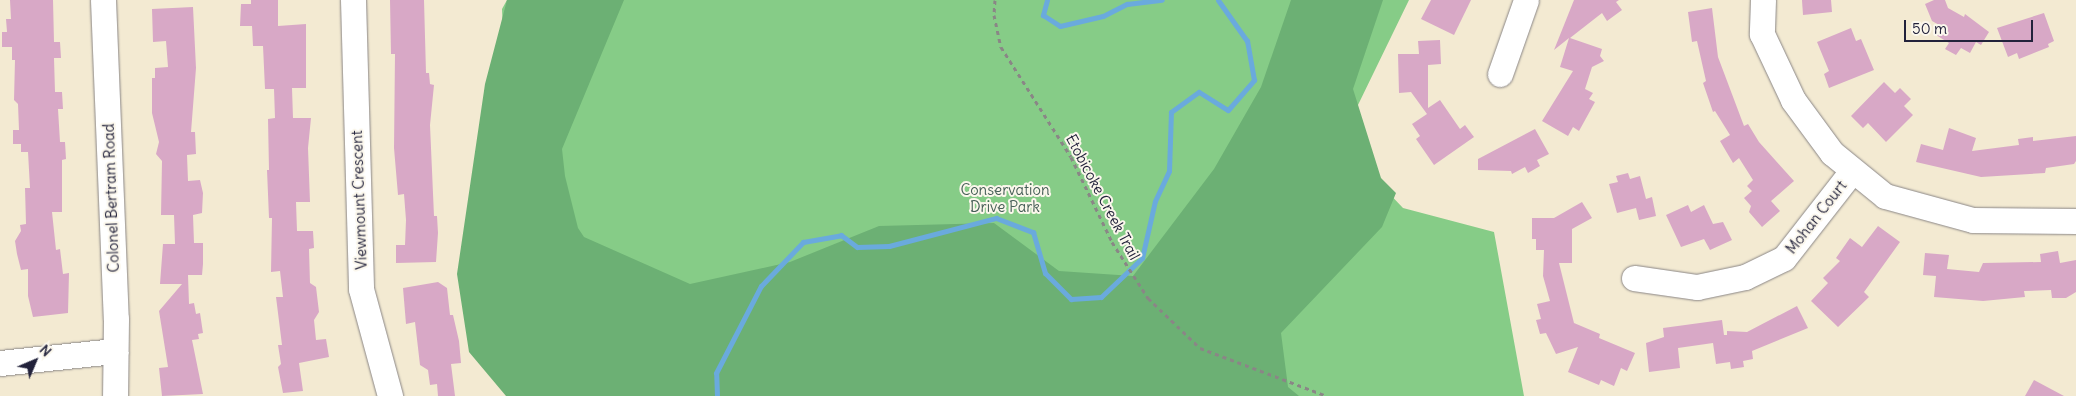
<!DOCTYPE html>
<html>
<head>
<meta charset="utf-8">
<style>
  body { margin:0 }
  #map { position:relative; width:2076px; height:396px; overflow:hidden; background:#f3ead2; font-family:Delius,sans-serif }
  div>[style] { position:absolute }
  .green>* { inset:0; background:#86cc87 }
  .forest>* { inset:0; background:#6cb074 }
  .stream>* { height:5px; margin:-2.5px; padding:0 2.5px; transform-origin:2.5px; border-radius:2.5px; background:#6aaadd }
  .building>* { inset:0; background:#d8a8c6 }
  .path>* { height:3px; margin-top:-1.5px; transform-origin:0; background:repeating-linear-gradient(90deg,#8a8686 0 4px,transparent 0 8px) }
  .roads { filter:drop-shadow(0 0 1px #8a8686) drop-shadow(0 0 1px #8a8686) }
  .minor>* { height:25px; margin:-12.5px; padding:0 12.5px; transform-origin:12.5px; border-radius:12.5px; background:#fff }
  span { translate:-50% -50%; white-space:nowrap; text-align:center; line-height:1.15; -webkit-text-stroke:4px #fbf7ec; paint-order:stroke }
  .park-label { font-size:15px; color:#455e56 }
  .street-label { font-size:15px; color:#22223b }
  .north { position:absolute; left:10px; top:336px; width:50px; height:50px; -webkit-text-stroke:4px #fbf7ec; paint-order:stroke; rotate:45deg; font-size:14px; font-weight:700; line-height:20px; text-align:center; color:#22223b }
  .north::after { content:''; display:block; margin:auto; width:18px; height:22px; background:#22223b; clip-path:polygon(50% 0,100% 100%,50% 72%,0 100%) }
  .scale { position:absolute; left:1904px; top:20px; width:129px; height:22px; box-sizing:border-box; border:2px solid #22223b; border-top:0; padding-left:6px; font-size:15px; line-height:18px; white-space:nowrap; color:#22223b; -webkit-text-stroke:4px #fbf7ec; paint-order:stroke }
</style>
</head>
<body>
<div id="map">
  <div class="green">
    <i style="clip-path:polygon(507px 0,1409px 0,1340px 142px,1403px 208px,1494px 232px,1524px 396px,517px 396px,502px 9px)"></i>
  </div>
  <div class="forest">
    <i style="clip-path:polygon(507px 0,624px 0,562px 149px,565px 176px,578px 228px,584px 237px,690px 284px,790px 262px,879px 226px,994px 223px,1059px 271px,1133px 276px,1214px 169px,1261px 87px,1291px 0,1383px 0,1353px 89px,1381px 178px,1396px 193px,1382px 227px,1281px 333px,1288px 387px,1299px 396px,506px 396px,469px 352px,457px 274px,485px 84px)"></i>
  </div>
  <div class="stream">
    <i style="left:1047px;top:0;width:16px;rotate:105deg"></i>
    <i style="left:1043px;top:15px;width:20px;rotate:33deg"></i>
    <i style="left:1060px;top:26px;width:44px;rotate:-13.1deg"></i>
    <i style="left:1103px;top:16px;width:27px;rotate:-27deg"></i>
    <i style="left:1127px;top:4px;width:35px;rotate:-7deg"></i>
    <i style="left:717px;top:396px;width:23px;rotate:-92deg"></i>
    <i style="left:716px;top:373px;width:98px;rotate:-62.7deg"></i>
    <i style="left:761px;top:286px;width:61px;rotate:-46.3deg"></i>
    <i style="left:803px;top:242px;width:39px;rotate:-10deg"></i>
    <i style="left:841px;top:235px;width:20px;rotate:37deg"></i>
    <i style="left:857px;top:247px;width:32px;rotate:-2deg"></i>
    <i style="left:889px;top:246px;width:111px;rotate:-14.7deg"></i>
    <i style="left:996px;top:218px;width:40px;rotate:21deg"></i>
    <i style="left:1033px;top:232px;width:43px;rotate:73.7deg"></i>
    <i style="left:1045px;top:273px;width:37px;rotate:45deg"></i>
    <i style="left:1071px;top:299px;width:30px;rotate:-4deg"></i>
    <i style="left:1101px;top:297px;width:57px;rotate:-43.6deg"></i>
    <i style="left:1142px;top:258px;width:58px;rotate:-77.2deg"></i>
    <i style="left:1155px;top:201px;width:33px;rotate:-65deg"></i>
    <i style="left:1169px;top:171px;width:59px;rotate:-88.1deg"></i>
    <i style="left:1171px;top:112px;width:34px;rotate:-36deg"></i>
    <i style="left:1199px;top:92px;width:34px;rotate:32deg"></i>
    <i style="left:1228px;top:110px;width:40px;rotate:-49deg"></i>
    <i style="left:1254px;top:80px;width:40px;rotate:-100deg"></i>
    <i style="left:1247px;top:41px;width:50px;rotate:-125.3deg"></i>
  </div>
  <div class="building">
    <i style="clip-path:polygon(10px 0,53px 0,54px 42px,60px 42px,61px 58px,54px 58px,55px 92px,62px 92px,63px 109px,58px 109px,60px 142px,65px 142px,66px 159px,62px 160px,62px 212px,52px 212px,56px 250px,60px 249px,63px 274px,69px 273px,68px 313px,33px 317px,28px 296px,28px 269px,21px 270px,17px 254px,15px 241px,21px 231px,20px 225px,26px 224px,25px 188px,30px 188px,28px 152px,21px 152px,21px 144px,13px 144px,13px 130px,19px 130px,18px 104px,14px 100px,15px 60px,12px 60px,12px 47px,2px 47px,2px 32px,7px 32px,6px 19px,11px 19px)"></i>
    <i style="clip-path:polygon(251px 0,278px 0,278px 26px,306px 24px,306px 88px,292px 88px,293px 118px,311px 118px,308px 148px,310px 202px,296px 202px,297px 231px,313px 231px,314px 248px,309px 249px,310px 283px,316px 287px,319px 312px,314px 320px,316px 340px,326px 339px,329px 357px,299px 363px,303px 391px,283px 393px,278px 367px,281px 364px,278px 345px,282px 345px,276px 297px,283px 297px,280px 271px,271px 272px,272px 218px,269px 218px,267px 170px,269px 170px,268px 119px,275px 118px,274px 89px,265px 89px,263px 46px,253px 46px,252px 26px,240px 26px,241px 4px,251px 4px)"></i>
    <i style="clip-path:polygon(390px 0,424px 0,426px 73px,429px 73px,430px 84px,434px 85px,430px 125px,434px 216px,437px 216px,438px 233px,436px 262px,396px 263px,396px 245px,405px 245px,406px 220px,404px 194px,398px 195px,394px 148px,395px 54px,391px 54px)"></i>
    <i style="clip-path:polygon(1431px 0,1471px 0,1454px 35px,1421px 19px)"></i>
    <i style="clip-path:polygon(1574px 0,1619px 0,1616px 2px,1622px 10px,1607px 21px,1602px 13px,1570px 38px,1602px 49px,1600px 56px,1604px 61px,1592px 67px,1585px 89px,1593px 93px,1589px 99px,1595px 102px,1579px 131px,1573px 127px,1568px 136px,1542px 121px,1573px 71px,1560px 67px,1569px 38px,1554px 50px)"></i>
    <i style="clip-path:polygon(1802px 0,1831px 0,1832px 12px,1803px 15px)"></i>
    <i style="clip-path:polygon(1934px 0,1945px 0,1948px 8px,1964px 17px,1965px 14px,1989px 32px,1981px 45px,1976px 42px,1970px 53px,1961px 48px,1956px 55px,1945px 49px,1949px 43px,1936px 35px,1941px 26px,1932px 21px,1925px 4px)"></i>
    <i style="clip-path:polygon(193px 7px,196px 68px,191px 132px,195px 132px,196px 154px,187px 155px,188px 181px,200px 180px,203px 193px,202px 213px,193px 215px,194px 243px,203px 243px,203px 264px,202px 275px,188px 275px,189px 304px,194px 303px,196px 314px,200px 313px,203px 333px,198px 334px,199px 339px,192px 340px,203px 394px,162px 396px,159px 368px,168px 367px,159px 311px,182px 284px,160px 284px,163px 244px,175px 244px,174px 215px,161px 215px,162px 161px,156px 154px,159px 142px,152px 113px,152px 78px,155px 78px,155px 68px,168px 67px,166px 41px,153px 42px,152px 9px)"></i>
    <i style="clip-path:polygon(1712px 8px,1718px 57px,1744px 126px,1748px 124px,1759px 142px,1794px 181px,1771px 201px,1780px 211px,1762px 227px,1749px 212px,1751px 206px,1744px 198px,1752px 191px,1747px 186px,1753px 180px,1739px 158px,1733px 163px,1720px 141px,1730px 135px,1715px 111px,1713px 112px,1703px 83px,1706px 81px,1697px 41px,1692px 42px,1688px 12px)"></i>
    <i style="clip-path:polygon(2044px 13px,2054px 41px,2048px 44px,2049px 47px,2019px 59px,2017px 53px,2008px 57px,1997px 28px)"></i>
    <i style="clip-path:polygon(1851px 28px,1856px 41px,1861px 39px,1874px 70px,1829px 88px,1824px 74px,1829px 71px,1817px 42px)"></i>
    <i style="clip-path:polygon(1440px 40px,1441px 64px,1428px 65px,1428px 108px,1440px 100px,1460px 129px,1465px 125px,1474px 137px,1434px 165px,1416px 139px,1420px 136px,1412px 124px,1427px 114px,1411px 92px,1399px 93px,1398px 54px,1419px 54px,1418px 41px)"></i>
    <i style="clip-path:polygon(1884px 82px,1895px 93px,1900px 88px,1911px 99px,1904px 106px,1913px 115px,1886px 142px,1868px 123px,1863px 128px,1851px 116px)"></i>
    <i style="clip-path:polygon(1949px 128px,1976px 138px,1972px 151px,2019px 145px,2018px 139px,2033px 137px,2033px 141px,2076px 136px,2076px 161px,2074px 164px,2046px 168px,2045px 173px,1981px 177px,1916px 162px,1921px 144px,1943px 150px)"></i>
    <i style="clip-path:polygon(1535px 129px,1549px 154px,1537px 160px,1540px 166px,1528px 173px,1525px 167px,1512px 174px,1511px 171px,1478px 170px,1478px 159px)"></i>
    <i style="clip-path:polygon(1628px 173px,1630px 179px,1640px 176px,1646px 199px,1652px 197px,1656px 216px,1639px 220px,1636px 208px,1617px 213px,1609px 184px,1618px 182px,1616px 176px)"></i>
    <i style="clip-path:polygon(1582px 202px,1592px 218px,1572px 229px,1572px 263px,1559px 263px,1574px 323px,1600px 334px,1599px 338px,1635px 353px,1627px 371px,1621px 368px,1614px 386px,1601px 380px,1599px 385px,1568px 372px,1578px 347px,1556px 354px,1546px 333px,1540px 334px,1536px 320px,1541px 319px,1537px 304px,1550px 301px,1543px 276px,1544px 250px,1536px 250px,1536px 239px,1532px 239px,1532px 218px,1554px 218px)"></i>
    <i style="clip-path:polygon(1688px 205px,1691px 212px,1704px 205px,1713px 224px,1723px 222px,1732px 240px,1710px 250px,1704px 239px,1681px 247px,1666px 215px)"></i>
    <i style="clip-path:polygon(1878px 226px,1900px 242px,1864px 292px,1869px 297px,1838px 327px,1811px 301px,1828px 283px,1823px 278px,1840px 261px,1836px 258px,1850px 238px,1862px 247px)"></i>
    <i style="clip-path:polygon(2058px 251px,2060px 263px,2076px 260px,2076px 292px,2066px 298px,2052px 298px,2051px 290px,2024px 291px,2025px 297px,1983px 301px,1934px 297px,1936px 276px,1923px 275px,1925px 253px,1949px 255px,1947px 269px,1979px 272px,1983px 263px,2041px 262px,2040px 254px)"></i>
    <i style="clip-path:polygon(438px 282px,447px 288px,450px 315px,453px 315px,459px 341px,461px 363px,451px 364px,455px 396px,438px 396px,437px 384px,430px 385px,428px 370px,420px 365px,415px 322px,406px 324px,403px 288px)"></i>
    <i style="clip-path:polygon(1797px 306px,1808px 328px,1752px 351px,1753px 359px,1743px 361px,1744px 367px,1731px 369px,1730px 362px,1716px 364px,1713px 343px,1678px 348px,1680px 368px,1649px 372px,1646px 343px,1664px 337px,1663px 328px,1722px 320px,1724px 335px,1727px 335px,1727px 331px,1747px 332px)"></i>
    <i style="clip-path:polygon(2034px 380px,2064px 396px,2025px 396px)"></i>
  </div>
  <div class="path">
    <i style="left:995px;top:0;width:15px;rotate:94deg"></i>
    <i style="left:994px;top:15px;width:33px;rotate:78deg"></i>
    <i style="left:1001px;top:47px;width:130px;rotate:57.5deg"></i>
    <i style="left:1071px;top:157px;width:94px;rotate:64.2deg"></i>
    <i style="left:1112px;top:242px;width:67px;rotate:57.3deg"></i>
    <i style="left:1148px;top:298px;width:72px;rotate:43.9deg"></i>
    <i style="left:1200px;top:348px;width:136px;rotate:20.7deg"></i>
  </div>
  <div class="roads">
    <div class="minor">
      <i style="left:103px;top:0;width:319px;rotate:87.7deg"></i>
      <i style="left:116px;top:319px;width:77px;rotate:90.7deg"></i>
      <i style="left:353px;top:0;width:289px;rotate:88.4deg"></i>
      <i style="left:361px;top:289px;width:111px;rotate:74.8deg"></i>
      <i style="left:1763px;top:0;width:34px;rotate:92deg"></i>
      <i style="left:1762px;top:34px;width:73px;rotate:64.8deg"></i>
      <i style="left:1793px;top:100px;width:66px;rotate:53.7deg"></i>
      <i style="left:1832px;top:153px;width:68px;rotate:39.1deg"></i>
      <i style="left:1885px;top:196px;width:91px;rotate:15.3deg"></i>
      <i style="left:1973px;top:220px;width:103px;rotate:0.6deg"></i>
      <i style="left:1500px;top:74px;width:78px;rotate:-70.6deg"></i>
      <i style="left:1634px;top:278px;width:64px;rotate:8.1deg"></i>
      <i style="left:1697px;top:287px;width:49px;rotate:-11.8deg"></i>
      <i style="left:1745px;top:277px;width:43px;rotate:-26deg"></i>
      <i style="left:1784px;top:258px;width:110px;rotate:-52deg"></i>
      <i style="left:0;top:363px;width:116px;rotate:-6deg"></i>
    </div>
  </div>
  <div class="park-label">
    <span style="left:1005px;top:198px">Conservation<br>Drive Park</span>
  </div>
  <div class="street-label">
    <span style="left:1103px;top:197px;rotate:62deg">Etobicoke Creek Trail</span>
    <span style="left:111px;top:198px;rotate:-92deg">Colonel Bertram Road</span>
    <span style="left:359px;top:200px;rotate:-92deg">Viewmount Crescent</span>
    <span style="left:1816px;top:217px;rotate:-52deg">Mohan Court</span>
  </div>
  <div class="north">N</div>
  <div class="scale">50 m</div>
</div>
</body>
</html>
